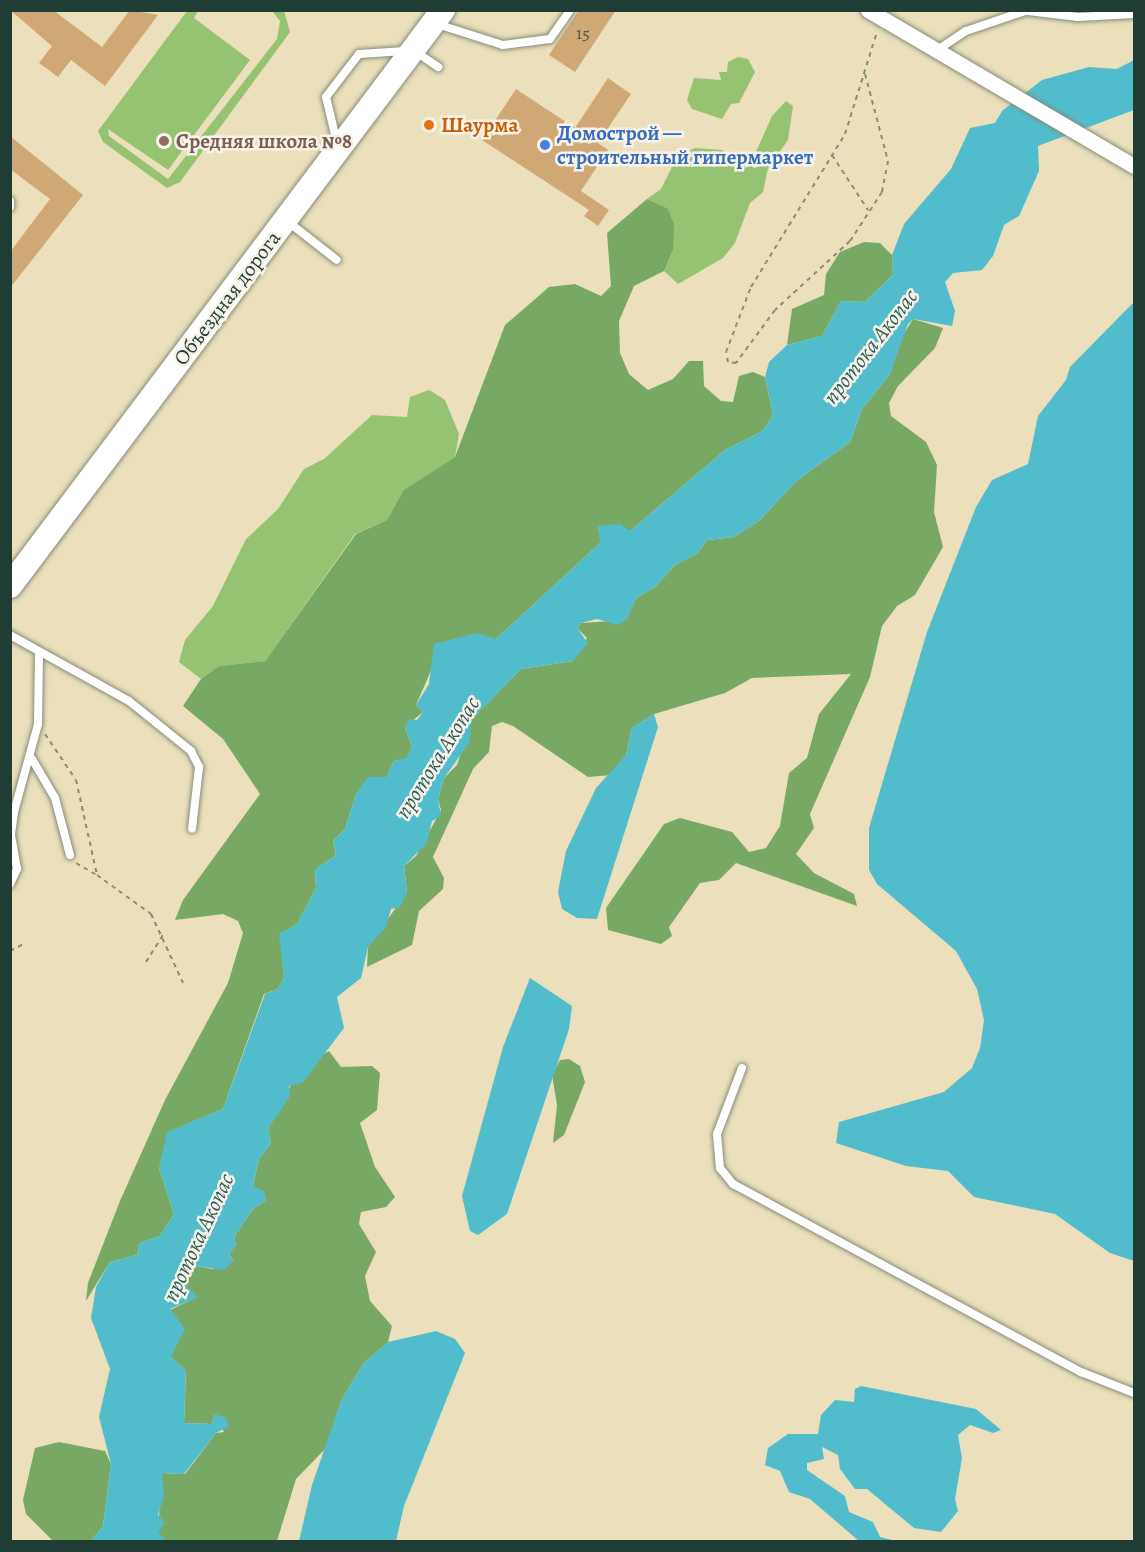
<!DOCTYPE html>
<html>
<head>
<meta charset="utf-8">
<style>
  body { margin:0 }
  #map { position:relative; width:1145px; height:1552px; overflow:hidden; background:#ebdfbc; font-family:Alegreya,serif }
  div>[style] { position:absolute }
  .green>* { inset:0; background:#95c372 }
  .forest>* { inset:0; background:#78a964 }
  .water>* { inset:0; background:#51bdcc }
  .building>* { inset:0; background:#d0a876 }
  .path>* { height:2px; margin-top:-1px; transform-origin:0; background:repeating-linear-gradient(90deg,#858e78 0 4.5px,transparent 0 9px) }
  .roads { filter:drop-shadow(0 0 2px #858e78) drop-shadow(0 0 2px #858e78) }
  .service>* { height:8px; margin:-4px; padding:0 4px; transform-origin:4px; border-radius:4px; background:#fff }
  .minor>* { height:15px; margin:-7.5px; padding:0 7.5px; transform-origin:7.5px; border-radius:7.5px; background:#fff }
  .primary>* { height:24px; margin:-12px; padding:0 12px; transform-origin:12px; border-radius:12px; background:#fff }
  .dots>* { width:16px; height:16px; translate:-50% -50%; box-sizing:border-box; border:3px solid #f7f3e8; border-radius:50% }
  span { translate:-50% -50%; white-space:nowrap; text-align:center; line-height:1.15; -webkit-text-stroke:5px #f7f3e8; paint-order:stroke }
  .number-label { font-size:18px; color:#4b5844 }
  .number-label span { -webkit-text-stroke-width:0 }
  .food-label { font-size:21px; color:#c56008; font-weight:700 }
  .left { translate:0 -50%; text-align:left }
  .shop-label { font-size:21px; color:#366cbe; font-weight:700 }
  .education-label { font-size:21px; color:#785e54; font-weight:700 }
  .street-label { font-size:21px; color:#1f3d34 }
  .water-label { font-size:22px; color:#2c5d5a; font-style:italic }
  .frame { position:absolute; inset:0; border:12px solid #1f3d34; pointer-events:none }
</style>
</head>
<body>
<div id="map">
  <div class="green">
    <i style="clip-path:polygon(187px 11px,198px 11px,194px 18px,250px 60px,168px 170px,108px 129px,109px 136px,168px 179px,277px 39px,280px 21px,272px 11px,284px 11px,290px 32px,180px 182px,167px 188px,103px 142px,98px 131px)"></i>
    <i style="clip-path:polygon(738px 57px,748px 59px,755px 72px,739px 103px,731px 104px,722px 119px,692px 109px,687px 100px,694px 78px,721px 80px,719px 72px,727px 72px,728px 62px)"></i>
    <i style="clip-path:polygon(786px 101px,793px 106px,788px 140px,768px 168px,763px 192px,750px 203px,735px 243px,723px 258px,678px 284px,664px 271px,673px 250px,667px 208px,647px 199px,661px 189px,677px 157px,695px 148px,722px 150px,742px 165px,751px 163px,772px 116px)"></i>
    <i style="clip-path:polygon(429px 390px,445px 400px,459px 434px,455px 457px,405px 490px,387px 520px,355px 534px,265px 661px,219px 666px,201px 679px,179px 662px,185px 640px,213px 606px,246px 539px,278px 509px,304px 469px,324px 459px,372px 415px,407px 417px,410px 397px)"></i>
  </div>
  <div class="forest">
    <i style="clip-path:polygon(647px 199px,667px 208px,674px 224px,673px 250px,664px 271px,634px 286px,619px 321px,620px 353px,629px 374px,648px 390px,673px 379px,689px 361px,703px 361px,704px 386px,721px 401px,733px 402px,739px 376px,753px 372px,765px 377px,773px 415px,763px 431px,725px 450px,630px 531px,601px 542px,496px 639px,483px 639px,436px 659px,416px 705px,423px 712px,405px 727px,412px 747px,406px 759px,394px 761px,387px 777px,356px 794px,345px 829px,333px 841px,336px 855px,315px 870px,316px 888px,297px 924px,280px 934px,284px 977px,278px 989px,264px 994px,223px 1109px,185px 1125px,159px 1168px,174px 1214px,160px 1236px,140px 1243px,137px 1255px,110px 1262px,86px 1301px,88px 1283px,120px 1201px,165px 1100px,228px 983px,243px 933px,238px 921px,223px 914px,175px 920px,183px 900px,260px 794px,223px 739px,183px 706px,201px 679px,219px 666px,265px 661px,356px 534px,387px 520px,404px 490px,455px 457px,505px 325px,549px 287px,575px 284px,601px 296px,611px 286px,607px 233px)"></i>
    <i style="clip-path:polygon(864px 242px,880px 243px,892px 255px,893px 275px,865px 302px,841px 301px,822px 336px,787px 345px,792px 309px,824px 295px,826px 274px,840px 252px)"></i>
    <i style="clip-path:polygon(913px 319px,943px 328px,935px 348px,898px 386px,889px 403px,891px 416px,926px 442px,937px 465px,934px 512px,943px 547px,915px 595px,897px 606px,882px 626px,870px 677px,810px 814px,814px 828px,796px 854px,814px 873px,854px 894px,857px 906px,736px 863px,719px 880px,700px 883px,669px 927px,672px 936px,661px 944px,608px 930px,606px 908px,664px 824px,680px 818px,732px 832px,749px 852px,766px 848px,780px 826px,789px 773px,807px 758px,819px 714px,851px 674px,752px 678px,725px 693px,654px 714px,632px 728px,626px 755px,611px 775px,588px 777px,513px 726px,502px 722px,492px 726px,489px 752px,473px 769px,433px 857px,444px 878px,443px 889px,419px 911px,412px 945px,367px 967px,368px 947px,407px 892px,404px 866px,416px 856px,441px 810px,438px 799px,444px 778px,457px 765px,472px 719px,521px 669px,573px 661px,587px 638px,577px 628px,581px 623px,626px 620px,636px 598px,655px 587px,675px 565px,698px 553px,707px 540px,734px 537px,760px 520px,795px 482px,850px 442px,862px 409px,890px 374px,897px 345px)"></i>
    <i style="clip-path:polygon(329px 1051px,341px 1067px,372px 1066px,380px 1073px,377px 1110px,360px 1123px,375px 1167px,395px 1197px,386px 1207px,361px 1212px,359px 1224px,376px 1252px,365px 1276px,370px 1301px,392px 1326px,388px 1342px,363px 1364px,341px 1401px,326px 1448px,296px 1479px,277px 1541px,163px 1541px,158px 1532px,162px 1473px,185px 1474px,216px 1433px,224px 1432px,214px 1415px,212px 1424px,184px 1423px,186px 1371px,171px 1357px,170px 1310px,197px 1297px,183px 1283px,197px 1266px,212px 1269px,233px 1261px,229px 1253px,236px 1245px,234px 1237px,253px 1209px,266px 1200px,253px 1186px,259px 1159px,271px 1143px,268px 1129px,293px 1081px,303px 1082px,315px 1059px)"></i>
    <i style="clip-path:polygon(569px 1059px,580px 1066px,585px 1082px,564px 1135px,553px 1143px,557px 1105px,552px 1075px,560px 1060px)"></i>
    <i style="clip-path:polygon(59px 1442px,105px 1451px,111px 1464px,103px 1526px,91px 1541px,53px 1541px,26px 1514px,23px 1500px,35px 1448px)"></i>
  </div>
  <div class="water">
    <i style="clip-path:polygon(1134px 60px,1134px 110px,1038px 146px,1039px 171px,1019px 216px,1004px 225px,993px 256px,982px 270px,953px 273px,945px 282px,955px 311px,952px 326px,913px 319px,908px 324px,890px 374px,862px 409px,850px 442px,795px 482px,760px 520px,734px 537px,707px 540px,698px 553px,675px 565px,655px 587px,636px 598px,626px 620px,618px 625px,597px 619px,581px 623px,577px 628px,588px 643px,573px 661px,521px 669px,472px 719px,469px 743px,444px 778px,438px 799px,441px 816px,432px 821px,427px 843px,404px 866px,407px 892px,400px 907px,391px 909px,386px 927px,368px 947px,361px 978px,337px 997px,344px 1028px,303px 1082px,289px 1086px,290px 1096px,268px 1129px,271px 1143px,259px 1159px,253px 1186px,264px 1191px,266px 1200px,253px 1209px,234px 1237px,236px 1245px,229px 1253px,233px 1261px,223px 1270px,197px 1266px,183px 1283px,198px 1297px,170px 1309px,185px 1329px,171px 1357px,186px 1371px,184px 1423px,212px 1424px,214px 1414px,225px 1417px,229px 1426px,216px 1433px,184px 1474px,162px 1473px,164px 1496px,158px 1515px,165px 1523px,158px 1532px,165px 1540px,91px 1541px,103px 1526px,111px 1464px,99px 1417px,110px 1369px,91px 1318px,96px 1287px,110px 1262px,137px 1255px,140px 1243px,160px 1236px,174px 1214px,159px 1168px,167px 1132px,223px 1109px,265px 994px,278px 989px,284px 977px,279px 934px,297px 924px,316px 888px,315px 870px,336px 855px,333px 841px,345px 829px,356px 794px,368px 777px,387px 777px,394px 761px,406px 758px,412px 747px,405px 727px,409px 719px,417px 720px,423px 712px,416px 705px,429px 684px,434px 644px,477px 633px,496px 639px,601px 542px,597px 526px,620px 524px,630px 531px,725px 450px,763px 431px,773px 415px,765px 377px,769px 362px,787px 345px,822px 336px,841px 301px,865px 302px,893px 275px,892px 255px,904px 224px,951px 169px,970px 128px,995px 123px,1002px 111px,1042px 80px,1089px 67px,1117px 69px)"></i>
    <i style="clip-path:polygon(1134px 302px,1134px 1261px,1110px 1253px,1055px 1214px,974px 1197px,948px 1171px,906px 1166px,836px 1143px,839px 1122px,944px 1092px,972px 1068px,980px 1048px,984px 1020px,977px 989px,956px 951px,877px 884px,869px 870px,869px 828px,927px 632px,976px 507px,992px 480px,1028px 464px,1038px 416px,1066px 380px,1070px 367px)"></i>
    <i style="clip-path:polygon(654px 714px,658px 727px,597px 919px,577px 918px,562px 909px,558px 892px,566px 851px,596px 788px,626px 755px,632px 728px)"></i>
    <i style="clip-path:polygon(530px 978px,572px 1006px,569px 1029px,507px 1214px,478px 1235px,470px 1231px,462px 1196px,503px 1047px)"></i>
    <i style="clip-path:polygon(436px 1331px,455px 1339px,465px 1353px,404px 1506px,396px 1541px,299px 1541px,312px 1485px,341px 1401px,363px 1364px,388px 1342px)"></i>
    <i style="clip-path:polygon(861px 1386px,976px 1409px,1001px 1430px,993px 1433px,970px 1425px,958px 1435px,962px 1458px,955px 1499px,958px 1511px,941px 1532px,914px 1528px,867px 1489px,855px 1489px,840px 1469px,838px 1455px,822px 1447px,824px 1459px,807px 1463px,807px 1470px,845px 1496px,849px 1512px,873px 1522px,880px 1537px,896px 1541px,859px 1541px,810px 1499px,789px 1492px,780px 1471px,765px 1465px,768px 1448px,788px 1434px,818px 1434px,821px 1415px,835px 1400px,854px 1402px,855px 1389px)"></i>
  </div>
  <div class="building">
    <i style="clip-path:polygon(10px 10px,53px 10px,102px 47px,130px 10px,158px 15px,105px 86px,71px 60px,58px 77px,39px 63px,52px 46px)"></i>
    <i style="clip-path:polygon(579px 10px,616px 10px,575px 72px,549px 55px)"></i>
    <i style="clip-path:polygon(608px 78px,631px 94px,598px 143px,608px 150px,581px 191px,609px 210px,598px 226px,584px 216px,589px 210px,482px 140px,516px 89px,575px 128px)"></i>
    <i style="clip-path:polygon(10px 136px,83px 195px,10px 288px,10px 252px,50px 199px,10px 169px)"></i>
  </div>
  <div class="path">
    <i style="left:865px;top:74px;width:90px;rotate:75.2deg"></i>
    <i style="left:888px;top:161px;width:32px;rotate:101deg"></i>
    <i style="left:882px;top:192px;width:59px;rotate:123.1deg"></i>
    <i style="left:850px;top:241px;width:102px;rotate:137.4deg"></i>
    <i style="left:775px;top:310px;width:66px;rotate:126.3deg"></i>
    <i style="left:736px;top:363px;width:8px;rotate:-173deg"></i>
    <i style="left:728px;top:362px;width:10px;rotate:-101deg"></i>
    <i style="left:726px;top:352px;width:70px;rotate:-69deg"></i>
    <i style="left:751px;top:287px;width:180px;rotate:-58.4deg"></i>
    <i style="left:845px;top:134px;width:107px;rotate:-72.6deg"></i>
    <i style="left:832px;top:155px;width:66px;rotate:56.8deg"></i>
    <i style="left:45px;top:734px;width:55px;rotate:56deg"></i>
    <i style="left:76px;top:780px;width:97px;rotate:77.5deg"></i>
    <i style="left:97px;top:875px;width:67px;rotate:35.8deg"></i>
    <i style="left:151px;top:914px;width:76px;rotate:65.1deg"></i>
    <i style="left:76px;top:863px;width:24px;rotate:30deg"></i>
    <i style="left:10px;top:951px;width:17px;rotate:-28deg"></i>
    <i style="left:146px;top:962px;width:34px;rotate:-58deg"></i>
  </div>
  <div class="roads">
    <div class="service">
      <i style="left:1028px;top:11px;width:50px;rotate:6.8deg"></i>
      <i style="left:1078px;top:17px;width:56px;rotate:-3.1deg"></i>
      <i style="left:437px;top:24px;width:69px;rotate:17.7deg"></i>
      <i style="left:503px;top:45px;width:47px;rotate:-7.3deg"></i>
      <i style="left:550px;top:39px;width:35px;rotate:-55deg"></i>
      <i style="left:936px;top:51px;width:36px;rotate:-34deg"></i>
      <i style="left:966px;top:31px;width:65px;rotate:-18.7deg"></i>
      <i style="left:416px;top:52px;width:27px;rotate:34deg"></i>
      <i style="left:337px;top:143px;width:47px;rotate:-103.4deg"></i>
      <i style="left:326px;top:97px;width:54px;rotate:-52.5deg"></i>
      <i style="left:359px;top:54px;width:46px;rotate:-3.7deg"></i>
      <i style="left:10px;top:201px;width:6px;rotate:90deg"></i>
      <i style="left:287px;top:221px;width:63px;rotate:38deg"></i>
      <i style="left:10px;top:635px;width:136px;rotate:29deg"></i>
      <i style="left:129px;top:701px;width:80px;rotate:38.9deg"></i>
      <i style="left:191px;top:751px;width:18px;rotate:63deg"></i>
      <i style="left:199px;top:767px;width:62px;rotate:96.4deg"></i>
      <i style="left:32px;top:759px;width:45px;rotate:59.5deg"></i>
      <i style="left:55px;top:798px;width:59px;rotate:75.3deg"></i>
      <i style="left:10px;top:884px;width:17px;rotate:-65deg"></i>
      <i style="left:17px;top:869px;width:36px;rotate:-100deg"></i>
      <i style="left:11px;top:834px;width:22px;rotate:-82deg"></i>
      <i style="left:14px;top:812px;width:91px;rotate:-74.7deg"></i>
      <i style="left:38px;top:724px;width:70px;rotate:-89.2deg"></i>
      <i style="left:742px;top:1068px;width:71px;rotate:110.7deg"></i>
      <i style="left:717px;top:1134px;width:34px;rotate:85deg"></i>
      <i style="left:720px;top:1168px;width:21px;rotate:51deg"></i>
      <i style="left:733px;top:1184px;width:396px;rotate:28.4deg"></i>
      <i style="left:1081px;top:1372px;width:57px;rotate:21.6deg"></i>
    </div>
    <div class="minor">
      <i style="left:868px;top:10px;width:308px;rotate:30.4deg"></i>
    </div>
    <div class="primary">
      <i style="left:10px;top:586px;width:721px;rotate:-53.07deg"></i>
    </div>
  </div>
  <div class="dots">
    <i style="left:429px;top:125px;background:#e8710a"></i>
    <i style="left:164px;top:141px;background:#8d6e63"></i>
    <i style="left:545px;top:145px;background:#3f7fe0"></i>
  </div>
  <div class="number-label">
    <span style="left:583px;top:33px">15</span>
  </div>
  <div class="food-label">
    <span class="left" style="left:441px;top:125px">Шаурма</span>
  </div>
  <div class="shop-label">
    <span class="left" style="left:557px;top:145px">Домострой —<br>строительный гипермаркет</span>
  </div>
  <div class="education-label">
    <span class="left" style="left:176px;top:141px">Средняя школа №8</span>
  </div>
  <div class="street-label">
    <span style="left:227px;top:298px;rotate:-53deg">Объездная дорога</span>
  </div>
  <div class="water-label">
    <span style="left:871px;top:347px;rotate:-52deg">протока Акопас</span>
    <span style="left:438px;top:758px;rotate:-58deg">протока Акопас</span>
    <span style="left:199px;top:1238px;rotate:-65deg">протока Акопас</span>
  </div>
  <div class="frame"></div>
</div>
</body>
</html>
